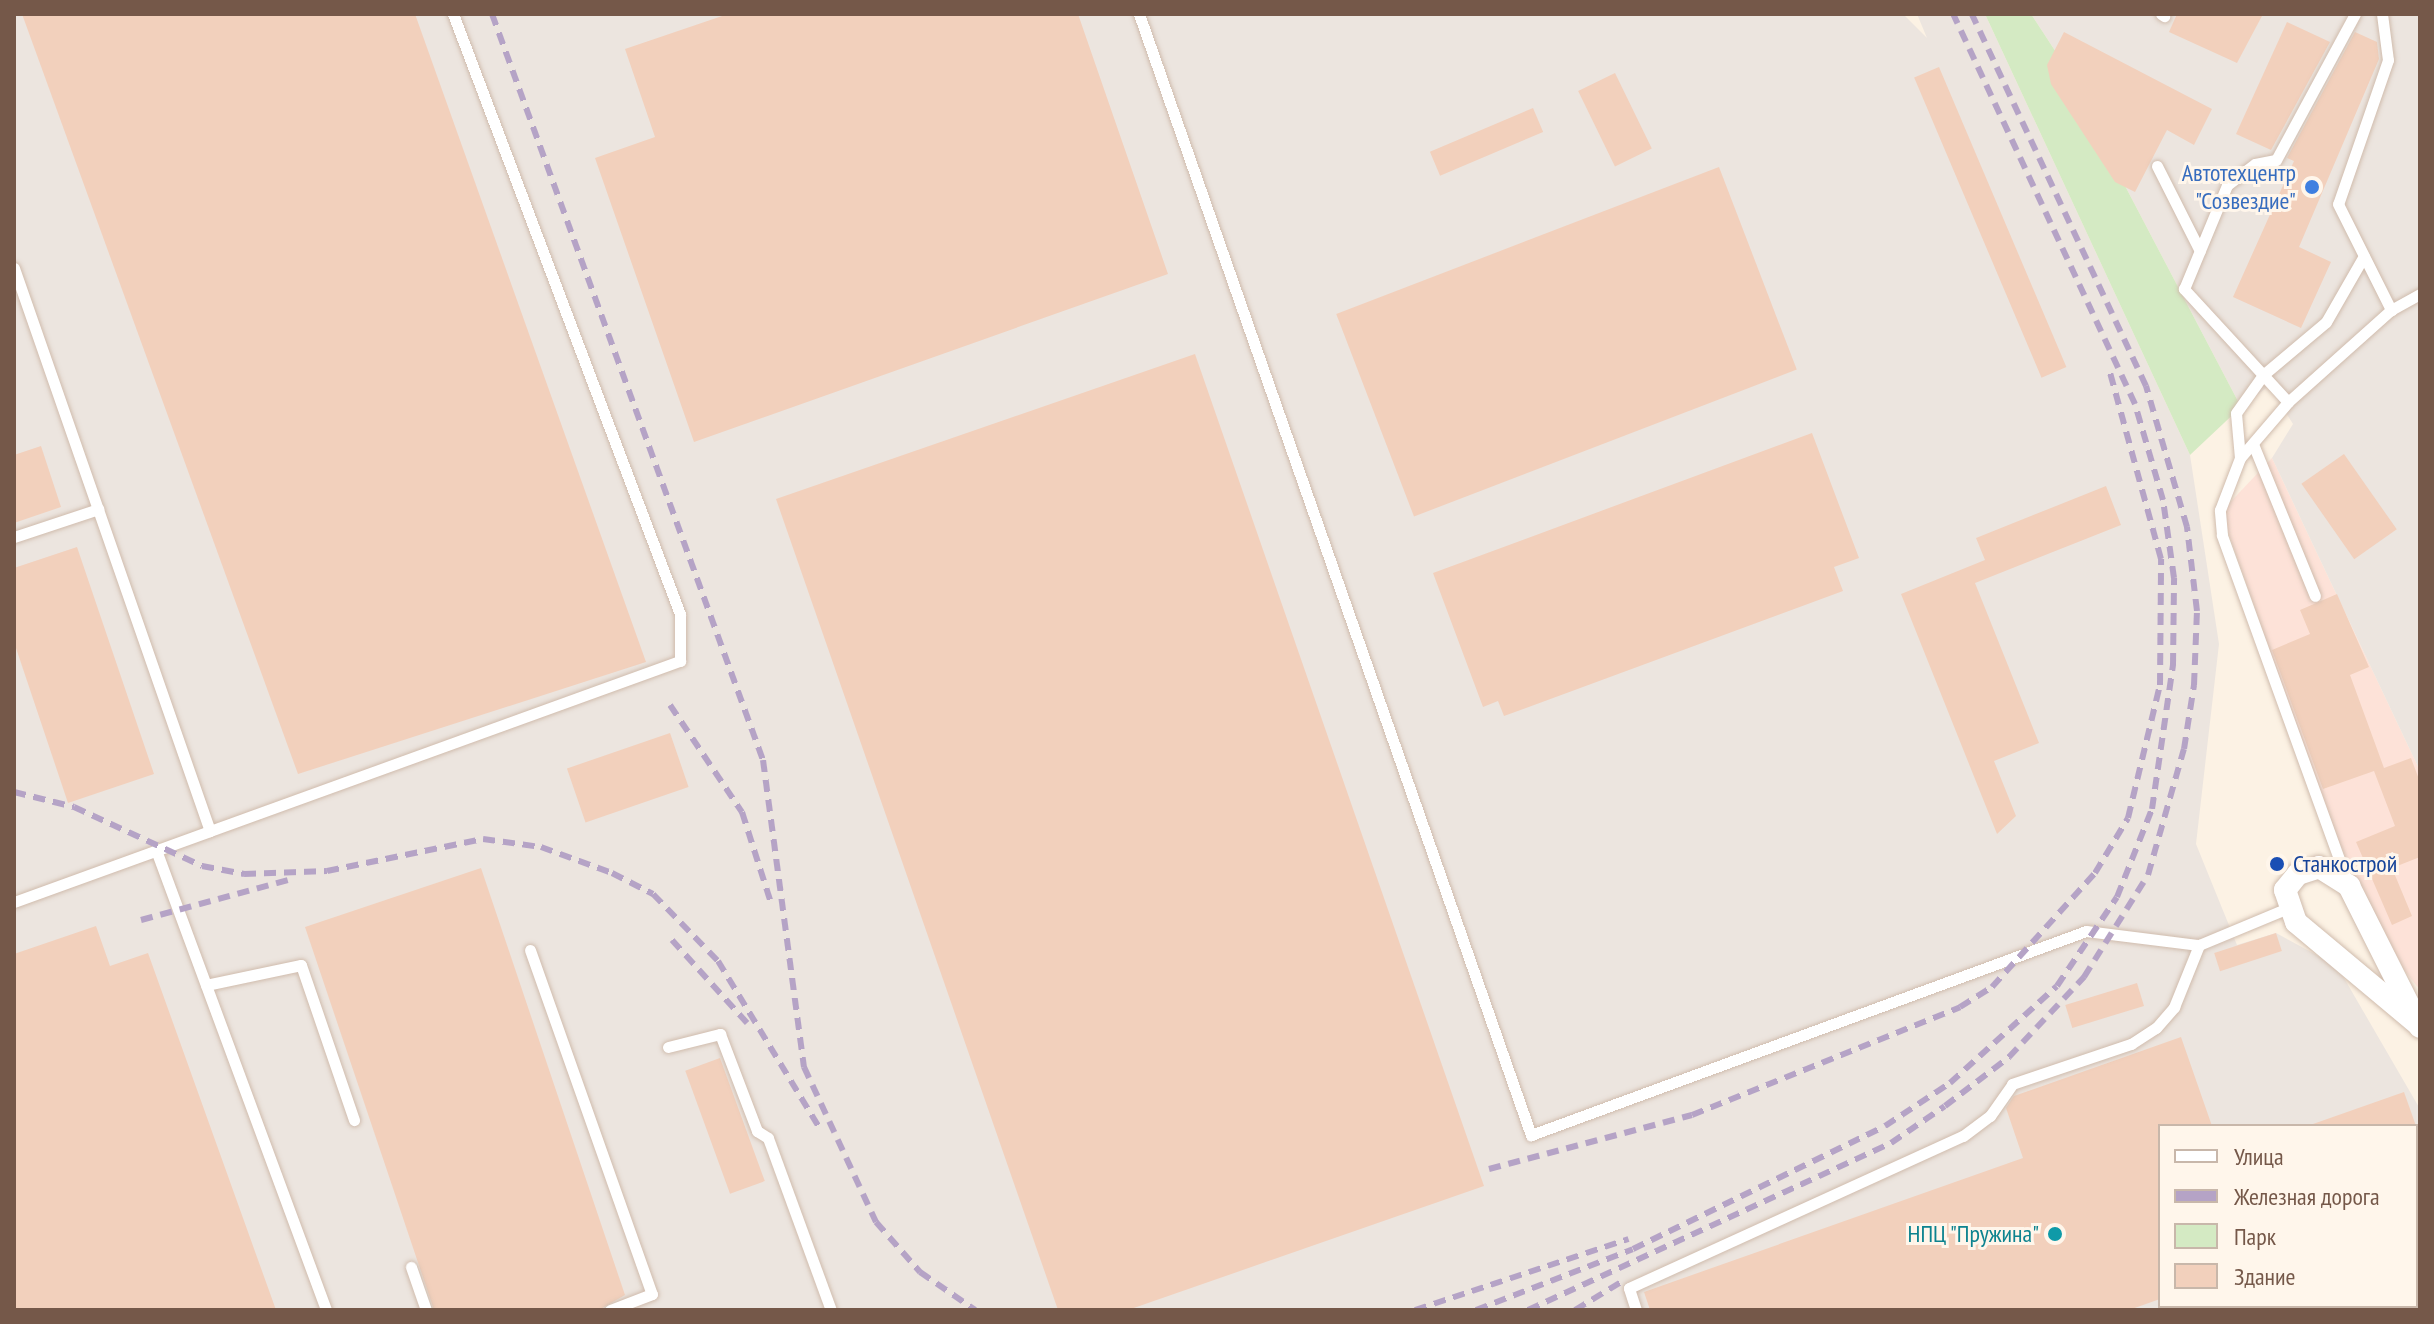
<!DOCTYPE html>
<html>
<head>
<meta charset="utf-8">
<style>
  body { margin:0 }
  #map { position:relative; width:2434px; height:1324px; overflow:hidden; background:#fcf2e4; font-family:"PT Sans Narrow",sans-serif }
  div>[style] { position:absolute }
  .commercial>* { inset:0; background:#fde2d8 }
  .industrial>* { inset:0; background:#ece5df }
  .green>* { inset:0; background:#d4eac3 }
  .building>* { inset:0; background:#f2d0bc; transform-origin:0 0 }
  .roads { filter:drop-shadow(0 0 2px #d0bcad) drop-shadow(0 0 2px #d0bcad) }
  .service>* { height:11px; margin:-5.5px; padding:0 5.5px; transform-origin:5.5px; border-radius:5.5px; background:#fff }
  .minor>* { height:22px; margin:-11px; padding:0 11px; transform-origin:11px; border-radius:11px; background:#fff }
  .rail>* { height:6px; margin-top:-3px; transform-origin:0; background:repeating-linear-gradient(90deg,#b5a3c6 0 12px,transparent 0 20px) }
  .dots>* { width:22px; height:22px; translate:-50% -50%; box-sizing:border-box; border:4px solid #fff6eb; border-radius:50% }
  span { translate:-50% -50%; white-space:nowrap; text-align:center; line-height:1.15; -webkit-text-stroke:6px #fff6eb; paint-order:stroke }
  .shop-label { font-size:24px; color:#366cbe }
  .right { translate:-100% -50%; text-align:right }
  .transit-label { font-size:24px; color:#164399 }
  .left { translate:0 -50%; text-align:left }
  .culture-label { font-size:24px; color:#0d838f }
  .frame { position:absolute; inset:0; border:16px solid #755849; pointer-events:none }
  .legend { position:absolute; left:2158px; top:1124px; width:260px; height:184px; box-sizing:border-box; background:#fff6eb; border:2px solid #c8b7aa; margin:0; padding:10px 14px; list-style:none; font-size:24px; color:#755849 }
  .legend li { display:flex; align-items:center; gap:16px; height:40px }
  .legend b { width:40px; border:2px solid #c8b7aa }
</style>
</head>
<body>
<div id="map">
  <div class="commercial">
    <i style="clip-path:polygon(2272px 458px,2420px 771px,2420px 990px,2388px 950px,2331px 825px,2221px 512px)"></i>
  </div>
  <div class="industrial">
    <i style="clip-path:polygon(evenodd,14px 14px,1903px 14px,1927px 38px,1917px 14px,1985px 14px,2190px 455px,2219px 644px,2196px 844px,2237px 945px,2276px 933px,2337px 966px,2420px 1109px,2420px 1310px,14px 1310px,14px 14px,2160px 1126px,2416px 1126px,2416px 1306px,2160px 1306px,2160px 1126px)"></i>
    <i style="clip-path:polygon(2031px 14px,2420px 14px,2420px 771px,2272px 458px,2293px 424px,2269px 386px,2241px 407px,2112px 161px,2122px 153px)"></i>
  </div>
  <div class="green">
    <i style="clip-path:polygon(1985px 14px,2031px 14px,2122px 153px,2112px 161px,2241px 407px,2190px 455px)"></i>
  </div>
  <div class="building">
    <i style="clip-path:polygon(22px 14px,415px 14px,646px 662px,298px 774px)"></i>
    <i style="clip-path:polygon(728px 14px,1078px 14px,1168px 274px,694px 442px,595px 158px,655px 137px,625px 49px)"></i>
    <i style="clip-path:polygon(2177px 14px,2263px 14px,2237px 63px,2169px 32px)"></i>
    <i style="clip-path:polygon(2287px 22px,2330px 42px,2271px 150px,2236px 134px)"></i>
    <i style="clip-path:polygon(2064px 32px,2212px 109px,2194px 145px,2167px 130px,2135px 192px,2115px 182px,2051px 84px,2047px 65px)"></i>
    <i style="clip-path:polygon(2355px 32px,2377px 42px,2379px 59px,2299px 247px,2331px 262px,2301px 328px,2233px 297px,2294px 161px,2287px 158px)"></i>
    <i style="left:1939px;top:67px;width:326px;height:27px;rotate:67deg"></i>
    <i style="left:1615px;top:73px;width:84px;height:41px;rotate:64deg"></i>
    <i style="left:1533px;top:108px;width:26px;height:112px;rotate:67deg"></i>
    <i style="left:1719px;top:167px;width:217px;height:410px;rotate:69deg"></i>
    <i style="clip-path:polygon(1195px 354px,1484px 1186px,1128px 1310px,1058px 1310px,776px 499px)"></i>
    <i style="clip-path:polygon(1812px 433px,1859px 558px,1834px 567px,1843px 591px,1504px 716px,1498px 701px,1483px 707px,1433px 573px)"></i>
    <i style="clip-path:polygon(41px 446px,61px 507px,14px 523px,14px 455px)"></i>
    <i style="left:2344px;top:454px;width:92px;height:52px;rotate:55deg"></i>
    <i style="clip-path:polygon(2106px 486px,2121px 525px,1975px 583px,2039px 743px,1994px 761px,2016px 816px,1997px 834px,1901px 594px,1985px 560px,1976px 538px)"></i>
    <i style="clip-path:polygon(77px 547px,154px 774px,68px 803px,14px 642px,14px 568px)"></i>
    <i style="clip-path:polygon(2337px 594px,2369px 667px,2350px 675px,2384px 768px,2411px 758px,2420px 782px,2420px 857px,2392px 868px,2412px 916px,2392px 925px,2356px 842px,2395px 826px,2374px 771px,2323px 789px,2272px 650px,2310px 634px,2300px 610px)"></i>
    <i style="left:670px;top:733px;width:57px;height:109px;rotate:71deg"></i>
    <i style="clip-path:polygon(481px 868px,625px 1295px,599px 1310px,434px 1310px,305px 927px)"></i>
    <i style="clip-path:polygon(96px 926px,110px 966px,148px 953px,276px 1310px,14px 1310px,14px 954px)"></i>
    <i style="left:2276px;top:933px;width:19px;height:65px;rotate:72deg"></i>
    <i style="left:2137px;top:983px;width:24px;height:75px;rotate:73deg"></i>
    <i style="clip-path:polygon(2181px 1037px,2212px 1126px,2160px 1126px,2160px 1299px,2129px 1310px,1650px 1310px,1644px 1292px,2023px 1158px,2006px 1108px,2014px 1096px)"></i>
    <i style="left:720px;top:1058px;width:131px;height:37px;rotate:70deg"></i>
    <i style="clip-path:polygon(2404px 1092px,2416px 1126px,2314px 1126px,2313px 1124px)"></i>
  </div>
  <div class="roads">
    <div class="service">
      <i style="left:1139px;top:14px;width:1188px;rotate:70.73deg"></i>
      <i style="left:1531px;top:1135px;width:591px;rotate:-20.18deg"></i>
      <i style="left:2086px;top:931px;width:114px;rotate:7.1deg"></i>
      <i style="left:2199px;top:945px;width:96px;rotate:-22.6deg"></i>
      <i style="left:2161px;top:14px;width:4px;rotate:34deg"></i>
      <i style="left:2382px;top:14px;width:46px;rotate:82.6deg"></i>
      <i style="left:2388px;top:60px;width:152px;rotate:109.1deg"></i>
      <i style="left:2338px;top:204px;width:119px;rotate:63.4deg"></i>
      <i style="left:2157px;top:166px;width:95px;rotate:63.2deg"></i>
      <i style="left:14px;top:268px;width:596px;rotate:70.81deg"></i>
      <i style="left:210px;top:831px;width:208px;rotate:160.1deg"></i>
      <i style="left:2288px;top:402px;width:154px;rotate:-132.6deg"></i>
      <i style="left:2184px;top:289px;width:113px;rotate:-67.5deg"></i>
      <i style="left:2227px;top:185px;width:35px;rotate:-37deg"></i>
      <i style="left:2255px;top:164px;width:21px;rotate:-11deg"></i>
      <i style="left:2276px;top:160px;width:166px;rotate:-61.6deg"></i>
      <i style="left:2253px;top:444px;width:164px;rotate:67.8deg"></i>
      <i style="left:2240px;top:458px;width:45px;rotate:-95.1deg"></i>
      <i style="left:2236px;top:413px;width:47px;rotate:-54.6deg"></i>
      <i style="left:2263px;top:375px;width:82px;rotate:-40.1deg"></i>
      <i style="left:2326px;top:322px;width:76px;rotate:-60.1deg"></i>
      <i style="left:14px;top:537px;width:89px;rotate:-18.4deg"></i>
      <i style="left:210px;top:831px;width:500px;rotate:-19.9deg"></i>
      <i style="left:680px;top:661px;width:47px;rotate:-90deg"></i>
      <i style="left:680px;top:614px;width:642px;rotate:-110.72deg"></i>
      <i style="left:156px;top:850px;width:490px;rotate:69.7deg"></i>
      <i style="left:2347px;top:881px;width:368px;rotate:-109.9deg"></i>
      <i style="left:2222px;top:535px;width:25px;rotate:-95deg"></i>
      <i style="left:2220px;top:510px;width:56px;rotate:-69deg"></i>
      <i style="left:2240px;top:458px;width:74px;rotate:-49.4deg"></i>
      <i style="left:2288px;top:402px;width:138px;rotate:-41.8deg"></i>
      <i style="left:2391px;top:310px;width:33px;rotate:-29deg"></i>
      <i style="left:530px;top:950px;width:365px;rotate:70.5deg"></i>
      <i style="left:652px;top:1294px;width:45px;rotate:159.1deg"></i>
      <i style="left:206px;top:985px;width:97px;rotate:-11.9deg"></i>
      <i style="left:301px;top:965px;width:164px;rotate:71.1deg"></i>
      <i style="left:668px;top:1047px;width:54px;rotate:-14deg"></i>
      <i style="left:720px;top:1034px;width:104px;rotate:69.1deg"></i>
      <i style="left:757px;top:1131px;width:13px;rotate:32deg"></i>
      <i style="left:768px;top:1138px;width:183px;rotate:69.9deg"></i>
      <i style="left:2416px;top:1245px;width:4px;rotate:-27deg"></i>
      <i style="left:411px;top:1267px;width:46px;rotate:70.8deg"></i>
      <i style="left:1636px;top:1310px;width:23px;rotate:-108deg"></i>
      <i style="left:1629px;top:1288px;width:367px;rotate:-24.5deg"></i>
      <i style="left:1963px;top:1136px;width:34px;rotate:-37deg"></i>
      <i style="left:1990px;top:1116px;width:39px;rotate:-55deg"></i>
      <i style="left:2012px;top:1084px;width:126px;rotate:-18.6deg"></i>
      <i style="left:2131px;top:1044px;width:30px;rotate:-33deg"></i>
      <i style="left:2156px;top:1028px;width:28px;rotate:-49deg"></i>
      <i style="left:2174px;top:1007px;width:67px;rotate:-68deg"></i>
      <i style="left:2221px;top:1310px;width:13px;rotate:-18deg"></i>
    </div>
    <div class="minor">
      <i style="left:2419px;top:1025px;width:160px;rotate:-140.1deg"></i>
      <i style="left:2296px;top:922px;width:34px;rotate:-109deg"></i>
      <i style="left:2285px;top:890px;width:21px;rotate:-51deg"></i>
      <i style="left:2298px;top:874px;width:22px;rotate:-18deg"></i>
      <i style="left:2319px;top:867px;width:36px;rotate:32deg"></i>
      <i style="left:2349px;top:886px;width:156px;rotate:63.3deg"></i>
      <i style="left:2419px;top:1025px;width:2px;rotate:63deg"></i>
    </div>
  </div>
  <div class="rail">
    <i style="left:492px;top:14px;width:794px;rotate:70.04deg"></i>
    <i style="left:763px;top:760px;width:310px;rotate:82.4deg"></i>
    <i style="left:804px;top:1067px;width:171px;rotate:65.1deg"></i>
    <i style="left:876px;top:1222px;width:67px;rotate:48.7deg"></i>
    <i style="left:920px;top:1272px;width:67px;rotate:34.6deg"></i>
    <i style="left:670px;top:705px;width:129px;rotate:56.1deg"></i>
    <i style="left:742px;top:812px;width:99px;rotate:72.3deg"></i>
    <i style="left:14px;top:792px;width:62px;rotate:14deg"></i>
    <i style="left:74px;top:807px;width:141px;rotate:24.7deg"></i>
    <i style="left:202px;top:866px;width:43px;rotate:10.8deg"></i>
    <i style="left:244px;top:874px;width:83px;rotate:-2.1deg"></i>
    <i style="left:327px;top:871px;width:159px;rotate:-11.6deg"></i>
    <i style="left:483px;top:839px;width:59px;rotate:7.9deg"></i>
    <i style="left:541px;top:847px;width:76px;rotate:20.1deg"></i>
    <i style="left:612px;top:873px;width:46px;rotate:27.1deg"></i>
    <i style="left:653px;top:894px;width:93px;rotate:45.9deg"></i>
    <i style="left:718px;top:961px;width:194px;rotate:58.7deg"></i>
    <i style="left:141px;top:920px;width:152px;rotate:-15.2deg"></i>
    <i style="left:672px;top:940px;width:112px;rotate:47.9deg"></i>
    <i style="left:1489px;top:1169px;width:210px;rotate:-14.9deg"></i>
    <i style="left:1692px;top:1115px;width:289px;rotate:-21.9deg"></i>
    <i style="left:1960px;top:1007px;width:38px;rotate:-32deg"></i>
    <i style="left:1992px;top:987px;width:154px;rotate:-47.9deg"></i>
    <i style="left:2095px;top:873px;width:64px;rotate:-59deg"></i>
    <i style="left:2128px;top:818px;width:137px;rotate:-76.5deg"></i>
    <i style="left:2160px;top:685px;width:126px;rotate:-89.5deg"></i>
    <i style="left:2161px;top:559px;width:194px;rotate:-105.3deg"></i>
    <i style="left:1415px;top:1310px;width:225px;rotate:-18.4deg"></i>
    <i style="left:1476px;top:1310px;width:168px;rotate:-21.2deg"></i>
    <i style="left:1633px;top:1249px;width:280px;rotate:-26deg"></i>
    <i style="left:1885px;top:1126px;width:78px;rotate:-33.5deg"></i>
    <i style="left:1950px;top:1083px;width:144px;rotate:-42.2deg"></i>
    <i style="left:2057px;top:986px;width:107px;rotate:-56deg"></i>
    <i style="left:2117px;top:897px;width:95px;rotate:-68.3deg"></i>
    <i style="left:2152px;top:809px;width:146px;rotate:-81.7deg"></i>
    <i style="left:2173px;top:665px;width:87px;rotate:-89.3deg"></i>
    <i style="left:2174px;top:578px;width:79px;rotate:-98deg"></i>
    <i style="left:2163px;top:500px;width:100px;rotate:-106.3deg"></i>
    <i style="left:2135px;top:404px;width:430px;rotate:-115deg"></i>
    <i style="left:1528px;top:1310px;width:400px;rotate:-24.7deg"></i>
    <i style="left:1891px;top:1143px;width:65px;rotate:-34.4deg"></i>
    <i style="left:1945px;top:1106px;width:81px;rotate:-37.4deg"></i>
    <i style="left:2009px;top:1057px;width:110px;rotate:-46.8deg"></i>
    <i style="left:2084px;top:977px;width:120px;rotate:-57.9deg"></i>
    <i style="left:2148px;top:875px;width:131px;rotate:-74.1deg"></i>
    <i style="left:2184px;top:749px;width:65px;rotate:-81.1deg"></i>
    <i style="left:2194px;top:685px;width:74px;rotate:-87.7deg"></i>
    <i style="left:2197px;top:611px;width:85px;rotate:-96.8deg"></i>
    <i style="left:2187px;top:527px;width:147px;rotate:-106.2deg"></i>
    <i style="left:2146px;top:386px;width:411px;rotate:-115.1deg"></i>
    <i style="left:1575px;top:1310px;width:54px;rotate:-31.3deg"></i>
  </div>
  <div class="dots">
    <i style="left:2312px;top:187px;background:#3f7fe0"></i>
    <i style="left:2277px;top:864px;background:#1a4fb4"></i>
    <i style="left:2055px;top:1234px;background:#0f9aa8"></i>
  </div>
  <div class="shop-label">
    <span class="right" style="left:2296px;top:187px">Автотехцентр<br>"Созвездие"</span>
  </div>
  <div class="transit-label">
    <span class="left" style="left:2293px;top:864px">Станкострой</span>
  </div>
  <div class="culture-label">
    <span class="right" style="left:2039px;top:1234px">НПЦ "Пружина"</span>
  </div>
  <div class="frame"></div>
  <ul class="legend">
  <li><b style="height:10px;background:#fff"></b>Улица</li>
  <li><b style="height:10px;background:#b5a3c6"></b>Железная дорога</li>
  <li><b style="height:22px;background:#d4eac3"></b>Парк</li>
  <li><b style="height:22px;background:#f2d0bc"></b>Здание</li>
  </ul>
</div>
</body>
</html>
